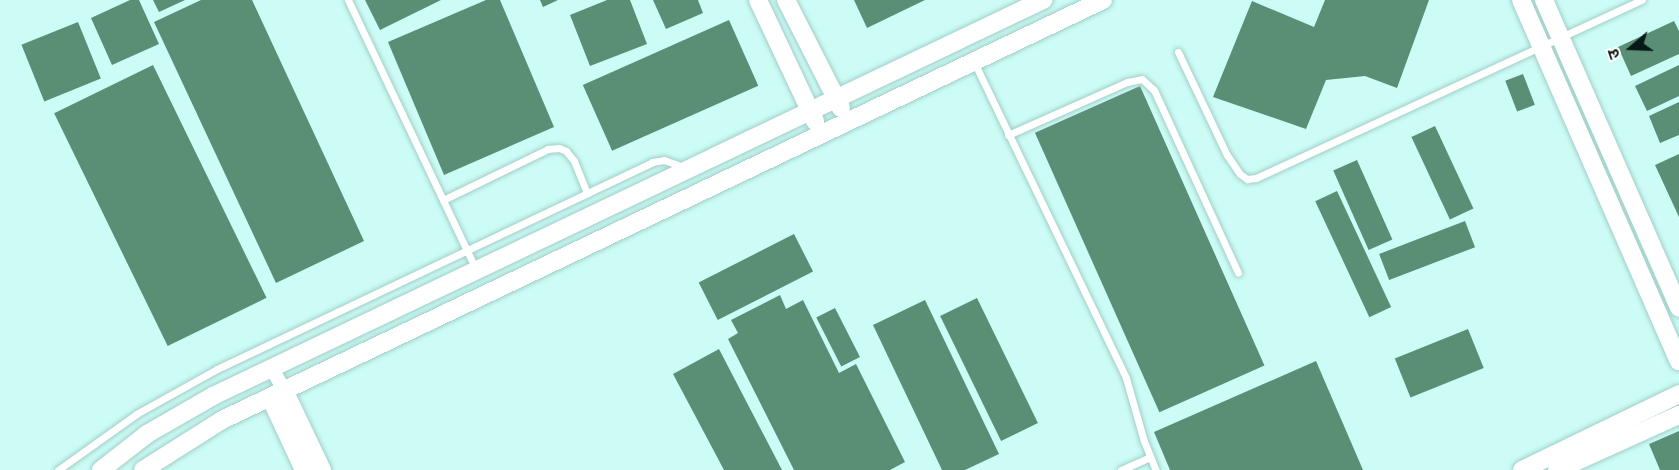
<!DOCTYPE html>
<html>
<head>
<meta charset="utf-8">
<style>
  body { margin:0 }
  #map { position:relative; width:1679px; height:470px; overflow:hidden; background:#ccfcf5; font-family:Cabin,"Noto Sans Devanagari",sans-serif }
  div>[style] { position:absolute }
  .building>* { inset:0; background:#5a8e75; transform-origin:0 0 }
  .roads { filter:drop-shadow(0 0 2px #a0cec8) drop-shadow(0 0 2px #a0cec8) }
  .lane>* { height:7px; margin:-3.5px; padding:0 3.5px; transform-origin:3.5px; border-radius:3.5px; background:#fff }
  .street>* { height:14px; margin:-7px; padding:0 7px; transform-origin:7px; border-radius:7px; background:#fff }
  .secondary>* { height:18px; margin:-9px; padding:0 9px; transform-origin:9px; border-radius:9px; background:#fff }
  span { translate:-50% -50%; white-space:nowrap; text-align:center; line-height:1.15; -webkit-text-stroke:4.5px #fff; paint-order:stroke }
  .north { position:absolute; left:1601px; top:18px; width:60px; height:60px; -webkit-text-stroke:4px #fff; paint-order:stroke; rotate:251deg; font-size:16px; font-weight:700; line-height:24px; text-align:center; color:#071917 }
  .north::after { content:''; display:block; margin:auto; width:21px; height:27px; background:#071917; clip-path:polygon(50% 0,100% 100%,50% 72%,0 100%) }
</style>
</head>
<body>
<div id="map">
  <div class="building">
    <i style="clip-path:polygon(130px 0,139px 0,159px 44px,112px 65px,91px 18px)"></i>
    <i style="clip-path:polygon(153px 0,185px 0,159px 12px)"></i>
    <i style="clip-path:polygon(201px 0,252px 0,364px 241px,276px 283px,154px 22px)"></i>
    <i style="clip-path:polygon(365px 0,441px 0,380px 30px)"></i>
    <i style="clip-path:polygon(486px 0,500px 0,554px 127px,444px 175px,388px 42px)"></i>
    <i style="clip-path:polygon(540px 0,558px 0,543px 7px)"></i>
    <i style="clip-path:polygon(607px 0,630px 0,647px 44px,590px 66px,570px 15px)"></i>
    <i style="clip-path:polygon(653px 0,698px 0,703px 13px,666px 29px)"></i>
    <i style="clip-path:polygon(854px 0,925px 0,867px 28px)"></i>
    <i style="clip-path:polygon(1325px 0,1429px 0,1397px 88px,1365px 76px,1326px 80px,1306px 129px,1213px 97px,1252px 1px,1314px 27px)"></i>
    <i style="left:729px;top:20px;width:72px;height:160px;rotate:66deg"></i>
    <i style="clip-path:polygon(1674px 21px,1679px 31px,1679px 54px,1631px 76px,1618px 47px)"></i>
    <i style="left:78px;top:22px;width:61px;height:61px;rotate:68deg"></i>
    <i style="left:153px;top:65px;width:259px;height:110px;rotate:64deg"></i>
    <i style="clip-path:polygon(1679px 65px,1679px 96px,1647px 111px,1635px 86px)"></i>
    <i style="left:1523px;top:74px;width:33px;height:19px;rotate:69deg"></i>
    <i style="left:1140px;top:86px;width:306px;height:115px;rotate:66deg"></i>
    <i style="clip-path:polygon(1679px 102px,1679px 135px,1660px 143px,1649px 116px)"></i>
    <i style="left:1435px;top:126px;width:91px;height:26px;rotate:65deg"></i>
    <i style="clip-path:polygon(1679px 154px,1679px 217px,1655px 165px)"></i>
    <i style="left:1357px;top:160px;width:87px;height:26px;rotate:66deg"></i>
    <i style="left:1337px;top:191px;width:128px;height:24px;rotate:65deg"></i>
    <i style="left:1465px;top:221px;width:28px;height:92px;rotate:69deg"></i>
    <i style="left:794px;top:234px;width:42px;height:107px;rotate:63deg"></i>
    <i style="clip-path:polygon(780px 295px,786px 309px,803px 300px,839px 373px,856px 364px,905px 462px,890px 470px,794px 470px,728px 339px,738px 333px,731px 320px)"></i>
    <i style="left:977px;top:298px;width:139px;height:41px;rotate:64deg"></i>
    <i style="clip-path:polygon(925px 300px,999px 454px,965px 470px,942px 470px,873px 325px)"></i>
    <i style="left:835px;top:308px;width:55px;height:21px;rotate:63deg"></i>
    <i style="left:1468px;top:329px;width:42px;height:79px;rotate:68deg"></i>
    <i style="clip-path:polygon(719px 349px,782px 470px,724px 470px,673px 374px)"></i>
    <i style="clip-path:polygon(1316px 361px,1363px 470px,1170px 470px,1154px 432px)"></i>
    <i style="clip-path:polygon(1679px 431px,1679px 470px,1660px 470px,1649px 444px)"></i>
  </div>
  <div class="roads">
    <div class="lane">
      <i style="left:348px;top:0;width:297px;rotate:64.6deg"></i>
      <i style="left:1178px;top:52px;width:114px;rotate:64.6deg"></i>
      <i style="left:1227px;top:155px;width:23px;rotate:56deg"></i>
      <i style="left:1240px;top:174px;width:9px;rotate:36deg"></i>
      <i style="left:1247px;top:179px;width:9px;rotate:-6deg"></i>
      <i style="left:1256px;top:178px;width:425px;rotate:-24.8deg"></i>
      <i style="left:975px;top:64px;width:348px;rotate:64.3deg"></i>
      <i style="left:1126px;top:378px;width:66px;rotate:74.1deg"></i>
      <i style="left:1144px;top:441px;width:31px;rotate:68deg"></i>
      <i style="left:1008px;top:135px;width:130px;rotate:-24deg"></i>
      <i style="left:1127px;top:82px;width:15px;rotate:-11deg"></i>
      <i style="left:1142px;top:79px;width:16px;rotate:43deg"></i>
      <i style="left:1154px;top:90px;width:201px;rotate:65.3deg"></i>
      <i style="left:443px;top:200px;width:117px;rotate:-25.9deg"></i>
      <i style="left:548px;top:149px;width:11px;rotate:-5deg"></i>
      <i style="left:559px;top:148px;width:8px;rotate:23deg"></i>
      <i style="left:566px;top:151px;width:13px;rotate:51deg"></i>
      <i style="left:574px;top:161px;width:35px;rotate:68deg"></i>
      <i style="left:58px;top:470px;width:98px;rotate:-35.5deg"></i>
      <i style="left:138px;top:413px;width:90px;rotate:-29.1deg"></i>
      <i style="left:217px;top:369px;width:482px;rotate:-25.4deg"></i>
      <i style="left:652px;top:162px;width:12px;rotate:-9deg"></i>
      <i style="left:664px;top:160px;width:23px;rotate:20deg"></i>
      <i style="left:1121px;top:470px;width:32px;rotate:-24deg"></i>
    </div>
    <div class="street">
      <i style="left:272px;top:369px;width:24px;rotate:60deg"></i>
    </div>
    <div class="secondary">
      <i style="left:758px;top:0;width:134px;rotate:64.8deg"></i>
      <i style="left:786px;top:0;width:121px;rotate:63deg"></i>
      <i style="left:1521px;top:0;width:394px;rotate:66.4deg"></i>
      <i style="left:1544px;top:0;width:336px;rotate:66.3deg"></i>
      <i style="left:284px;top:390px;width:89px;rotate:64.6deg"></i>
      <i style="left:270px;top:397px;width:81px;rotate:65deg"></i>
      <i style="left:101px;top:470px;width:58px;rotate:-38deg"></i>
      <i style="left:147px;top:434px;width:76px;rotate:-29.9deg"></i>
      <i style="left:213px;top:396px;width:920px;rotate:-25.51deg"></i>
      <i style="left:143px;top:470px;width:93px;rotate:-32.3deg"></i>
      <i style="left:222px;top:420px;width:976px;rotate:-25.49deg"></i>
      <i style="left:1522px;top:470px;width:174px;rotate:-25.8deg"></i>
      <i style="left:1557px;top:470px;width:134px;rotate:-24.3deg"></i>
    </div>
  </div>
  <div class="north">उ</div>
</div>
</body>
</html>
